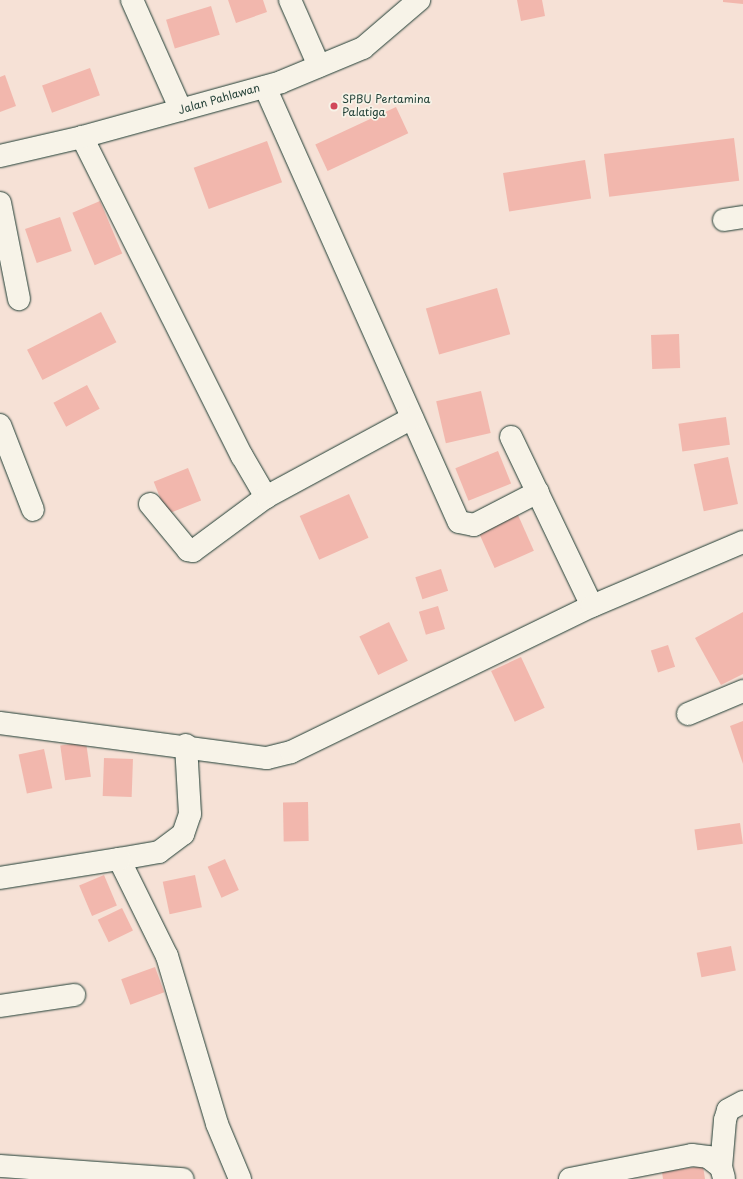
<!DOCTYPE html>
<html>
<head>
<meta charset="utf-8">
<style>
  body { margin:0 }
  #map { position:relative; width:743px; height:1179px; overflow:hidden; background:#f6e1d6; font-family:"Playpen Sans",sans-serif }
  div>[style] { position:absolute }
  .building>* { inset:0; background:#f2b7ad; transform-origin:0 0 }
  .roads { filter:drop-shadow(0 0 1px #1f3d34) drop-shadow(0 0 1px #1f3d34) }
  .street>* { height:22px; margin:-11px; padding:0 11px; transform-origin:11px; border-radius:11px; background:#f7f3e8 }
  .highway>* { height:22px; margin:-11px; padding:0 11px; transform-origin:11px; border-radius:11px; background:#f7f3e8 }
  .dots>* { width:11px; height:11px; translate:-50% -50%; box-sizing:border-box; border:2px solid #f7f3e8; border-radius:50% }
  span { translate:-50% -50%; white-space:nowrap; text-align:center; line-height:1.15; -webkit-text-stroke:3.5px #f7f3e8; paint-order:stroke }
  .street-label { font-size:11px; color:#1f3d34 }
  .poi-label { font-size:11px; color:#1f3d34 }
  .left { translate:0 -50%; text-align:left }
</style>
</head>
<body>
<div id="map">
  <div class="building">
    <i style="clip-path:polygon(228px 0,263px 0,267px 12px,236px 23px)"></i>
    <i style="clip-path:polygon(517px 0,542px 0,545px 16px,521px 21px)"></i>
    <i style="clip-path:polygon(723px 0,743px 0,743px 4px,723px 2px)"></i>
    <i style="left:211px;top:6px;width:30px;height:47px;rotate:73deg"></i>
    <i style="left:90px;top:68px;width:29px;height:51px;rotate:70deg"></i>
    <i style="clip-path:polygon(5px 75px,16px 106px,0 112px,0 77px)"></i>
    <i style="left:396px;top:107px;width:29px;height:89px;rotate:65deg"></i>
    <i style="left:734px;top:138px;width:43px;height:131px;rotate:83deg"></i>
    <i style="left:267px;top:141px;width:44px;height:78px;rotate:70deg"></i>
    <i style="left:585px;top:160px;width:39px;height:83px;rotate:81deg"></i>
    <i style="left:100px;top:201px;width:57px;height:30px;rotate:67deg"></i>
    <i style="left:60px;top:217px;width:36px;height:37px;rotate:71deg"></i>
    <i style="left:497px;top:288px;width:48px;height:74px;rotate:74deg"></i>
    <i style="left:101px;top:312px;width:34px;height:83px;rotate:63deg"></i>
    <i style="left:679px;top:334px;width:34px;height:28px;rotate:88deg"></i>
    <i style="left:87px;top:385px;width:27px;height:38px;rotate:62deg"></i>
    <i style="left:481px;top:391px;width:43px;height:46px;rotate:77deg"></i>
    <i style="left:726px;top:417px;width:28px;height:48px;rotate:82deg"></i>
    <i style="left:498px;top:451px;width:35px;height:46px;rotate:68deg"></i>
    <i style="left:728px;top:457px;width:48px;height:35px;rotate:78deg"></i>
    <i style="left:188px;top:468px;width:35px;height:37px;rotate:68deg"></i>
    <i style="left:349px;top:494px;width:48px;height:54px;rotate:66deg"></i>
    <i style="left:518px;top:515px;width:39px;height:43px;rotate:66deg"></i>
    <i style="left:441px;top:569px;width:23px;height:27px;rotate:72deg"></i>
    <i style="left:438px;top:606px;width:24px;height:20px;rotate:73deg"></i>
    <i style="clip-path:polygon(743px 612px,743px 674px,721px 685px,695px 638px)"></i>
    <i style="left:389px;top:622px;width:43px;height:33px;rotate:64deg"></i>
    <i style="left:668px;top:645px;width:23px;height:18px;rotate:72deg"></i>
    <i style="left:521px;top:657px;width:56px;height:33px;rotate:65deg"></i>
    <i style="clip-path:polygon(743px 721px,743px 764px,730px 726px)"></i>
    <i style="left:86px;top:742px;width:35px;height:26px;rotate:82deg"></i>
    <i style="left:44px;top:749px;width:40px;height:26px;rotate:78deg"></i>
    <i style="left:104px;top:758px;width:29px;height:38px;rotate:2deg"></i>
    <i style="left:308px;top:802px;width:39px;height:25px;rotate:89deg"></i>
    <i style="left:740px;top:823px;width:21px;height:46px;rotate:82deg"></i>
    <i style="left:225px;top:859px;width:34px;height:19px;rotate:66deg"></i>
    <i style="left:104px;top:875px;width:33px;height:27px;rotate:67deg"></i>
    <i style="left:195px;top:875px;width:33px;height:33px;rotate:78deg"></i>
    <i style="left:122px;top:908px;width:25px;height:27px;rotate:64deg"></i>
    <i style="left:731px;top:946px;width:25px;height:35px;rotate:79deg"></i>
    <i style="left:155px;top:967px;width:27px;height:36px;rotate:70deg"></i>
    <i style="clip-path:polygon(703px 1166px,705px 1179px,663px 1179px,662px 1172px)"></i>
  </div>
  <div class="roads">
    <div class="street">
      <i style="left:132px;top:0;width:120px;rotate:66deg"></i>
      <i style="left:290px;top:0;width:72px;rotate:66.3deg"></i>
      <i style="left:265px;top:87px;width:476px;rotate:66deg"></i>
      <i style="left:459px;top:522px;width:15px;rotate:11deg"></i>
      <i style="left:474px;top:525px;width:72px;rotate:-27.3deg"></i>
      <i style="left:82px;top:137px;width:357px;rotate:63.4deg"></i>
      <i style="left:242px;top:456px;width:48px;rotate:59.7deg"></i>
      <i style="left:0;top:203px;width:98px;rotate:78.8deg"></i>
      <i style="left:724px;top:220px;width:19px;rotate:-9deg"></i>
      <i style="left:0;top:425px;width:91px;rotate:68.8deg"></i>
      <i style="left:511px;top:437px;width:187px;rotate:64.4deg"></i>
      <i style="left:150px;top:504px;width:60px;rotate:50.4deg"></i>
      <i style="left:188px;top:550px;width:5px;rotate:11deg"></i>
      <i style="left:193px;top:551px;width:91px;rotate:-36.5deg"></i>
      <i style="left:266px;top:497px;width:166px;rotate:-28.4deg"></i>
      <i style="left:688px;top:714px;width:60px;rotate:-22.7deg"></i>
      <i style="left:0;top:723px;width:269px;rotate:7.5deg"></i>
      <i style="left:267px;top:758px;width:25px;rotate:-14deg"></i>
      <i style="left:291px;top:752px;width:335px;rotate:-25.9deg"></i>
      <i style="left:592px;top:606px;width:164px;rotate:-23deg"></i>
      <i style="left:186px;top:745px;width:69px;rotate:86.7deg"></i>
      <i style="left:190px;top:814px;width:21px;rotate:109deg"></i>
      <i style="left:183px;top:834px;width:30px;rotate:143deg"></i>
      <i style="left:159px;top:852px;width:41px;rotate:170.1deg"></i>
      <i style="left:119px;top:859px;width:108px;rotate:63.7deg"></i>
      <i style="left:167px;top:956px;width:175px;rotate:73.4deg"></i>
      <i style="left:217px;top:1124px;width:60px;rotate:67.3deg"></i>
      <i style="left:0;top:878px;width:121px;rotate:-9.1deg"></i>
      <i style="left:0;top:1006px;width:75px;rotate:-8.5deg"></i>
      <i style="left:0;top:1166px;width:183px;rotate:4.1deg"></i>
      <i style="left:724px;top:1178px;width:11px;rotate:-105deg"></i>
      <i style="left:721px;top:1167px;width:47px;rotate:-85.1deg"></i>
      <i style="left:725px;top:1120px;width:10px;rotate:-73deg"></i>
      <i style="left:728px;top:1110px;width:17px;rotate:-28deg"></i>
      <i style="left:570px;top:1179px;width:124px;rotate:-11.1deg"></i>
      <i style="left:692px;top:1155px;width:16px;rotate:7deg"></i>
      <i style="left:708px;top:1157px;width:16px;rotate:38deg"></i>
    </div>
    <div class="highway">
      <i style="left:0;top:156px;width:84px;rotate:-13deg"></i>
      <i style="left:82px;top:137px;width:206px;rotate:-15.4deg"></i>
      <i style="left:281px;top:82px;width:89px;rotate:-22.5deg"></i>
      <i style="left:363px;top:48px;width:74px;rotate:-40.6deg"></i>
    </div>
  </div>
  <div class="dots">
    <i style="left:334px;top:106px;background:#d1495b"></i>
  </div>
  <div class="street-label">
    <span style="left:219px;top:99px;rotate:-16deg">Jalan Pahlawan</span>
  </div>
  <div class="poi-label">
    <span class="left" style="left:342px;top:106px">SPBU Pertamina<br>Palatiga</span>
  </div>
</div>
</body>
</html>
